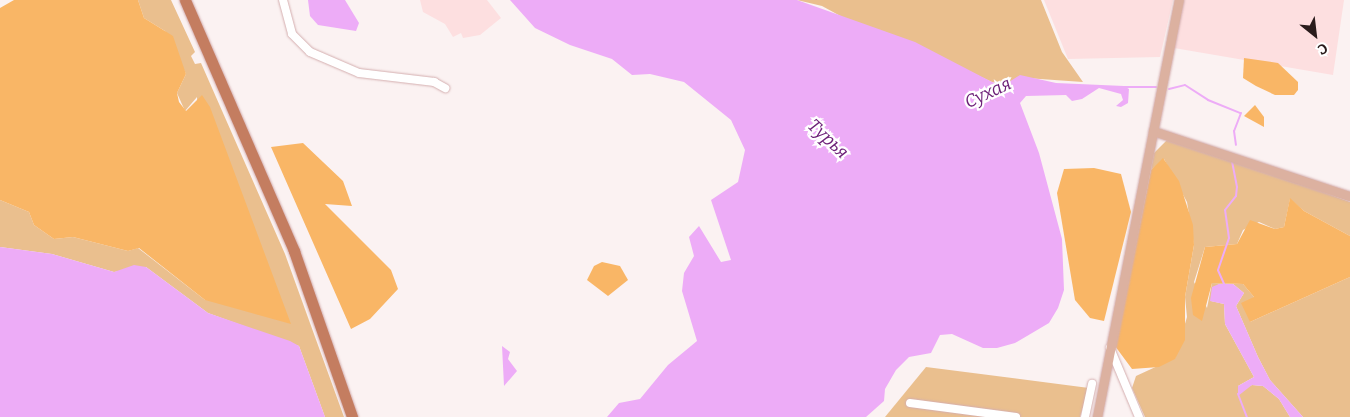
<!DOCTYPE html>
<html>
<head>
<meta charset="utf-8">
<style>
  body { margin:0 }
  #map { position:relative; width:1350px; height:417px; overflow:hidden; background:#fbf2f2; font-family:Bitter,serif }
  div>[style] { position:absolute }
  .built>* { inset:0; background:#fddfe0 }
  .green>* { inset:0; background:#eabf8e }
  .forest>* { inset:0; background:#f9b666 }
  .water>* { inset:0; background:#edacf7 }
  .stream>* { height:2px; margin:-1px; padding:0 1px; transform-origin:1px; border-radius:1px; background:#edacf7 }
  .roads { filter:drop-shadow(0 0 1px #d4aeaf) drop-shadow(0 0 1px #d4aeaf) }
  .minor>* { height:8px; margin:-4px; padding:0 4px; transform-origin:4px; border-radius:4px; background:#fff }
  .major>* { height:9px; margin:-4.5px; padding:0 4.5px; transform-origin:4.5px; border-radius:4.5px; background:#dcb1a0 }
  .highway>* { height:11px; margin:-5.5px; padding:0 5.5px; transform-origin:5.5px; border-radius:5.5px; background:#c47d60 }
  span { translate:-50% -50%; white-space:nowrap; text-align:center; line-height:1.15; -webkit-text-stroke:4.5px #fff; paint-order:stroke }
  .water-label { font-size:18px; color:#6d2078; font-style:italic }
  .north { position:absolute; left:1290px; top:10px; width:50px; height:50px; -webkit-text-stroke:4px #fff; paint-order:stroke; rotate:151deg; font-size:14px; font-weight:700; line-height:20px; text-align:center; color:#2a1c1c }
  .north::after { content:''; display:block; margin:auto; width:18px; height:22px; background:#2a1c1c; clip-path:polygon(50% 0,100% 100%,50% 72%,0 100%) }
</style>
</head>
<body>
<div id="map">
  <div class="built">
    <i style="clip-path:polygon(420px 0,487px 0,501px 18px,480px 35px,463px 38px,461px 33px,453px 37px,445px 24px,423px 12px)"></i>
    <i style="clip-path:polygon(1044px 0,1173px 0,1160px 57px,1068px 59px)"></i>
    <i style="clip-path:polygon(1184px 0,1344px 0,1333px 75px,1174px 48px)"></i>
  </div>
  <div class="green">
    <i style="clip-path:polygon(138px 0,171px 0,195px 52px,191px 56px,195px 64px,201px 63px,285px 254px,344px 417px,325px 417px,299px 346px,208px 313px,146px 267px,114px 272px,52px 254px,0 247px,0 200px,29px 212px,34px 225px,54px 239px,73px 237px,128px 251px,138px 248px,205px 300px,197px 97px,185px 111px,177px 93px,186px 74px,165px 31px,144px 18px)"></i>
    <i style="clip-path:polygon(797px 0,1041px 0,1062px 52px,1083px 82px,1026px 78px,1004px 85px,992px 82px,892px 35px,846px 19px,822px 6px)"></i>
    <i style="clip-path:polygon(1167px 140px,1230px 158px,1350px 202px,1350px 236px,1304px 211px,1290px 199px,1284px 227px,1275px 229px,1259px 222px,1243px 230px,1237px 244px,1205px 247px,1194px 282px,1207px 308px,1212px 283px,1243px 284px,1254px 297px,1250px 322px,1350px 277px,1350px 417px,1303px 417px,1270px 380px,1258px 357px,1236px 306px,1244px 293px,1233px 284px,1219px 284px,1211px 301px,1224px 304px,1225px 324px,1254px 377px,1238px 386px,1241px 390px,1252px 385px,1263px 386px,1279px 399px,1290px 417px,1145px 417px,1132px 388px,1136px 376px,1175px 358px,1187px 317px,1185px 297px,1194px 245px,1187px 202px,1164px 159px,1151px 170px,1154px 153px)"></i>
    <i style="clip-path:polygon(926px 367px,1089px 388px,1080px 417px,885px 417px)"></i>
  </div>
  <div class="forest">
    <i style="clip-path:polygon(14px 0,138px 0,144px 18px,173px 36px,186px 74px,177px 93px,179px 102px,186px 111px,202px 95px,210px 107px,291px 324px,205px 300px,139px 248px,128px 251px,73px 237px,54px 239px,34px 225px,29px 212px,0 200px,0 8px)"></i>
    <i style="clip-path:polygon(1244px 58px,1278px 63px,1298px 82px,1298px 90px,1294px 95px,1275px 95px,1256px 86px,1243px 78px)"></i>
    <i style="clip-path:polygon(1255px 105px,1264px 117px,1264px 127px,1244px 116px)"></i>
    <i style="clip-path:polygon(303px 143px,343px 181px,352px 206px,325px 204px,391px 270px,398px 289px,370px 319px,351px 329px,271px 147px)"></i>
    <i style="clip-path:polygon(1163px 158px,1179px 181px,1193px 225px,1194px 245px,1185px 297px,1185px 340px,1175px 359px,1159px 367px,1132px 369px,1115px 346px,1151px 170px)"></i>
    <i style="clip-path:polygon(1094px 168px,1121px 174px,1131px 212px,1104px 321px,1090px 318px,1075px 300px,1057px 193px,1064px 169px)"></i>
    <i style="clip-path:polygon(1290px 198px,1304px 211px,1350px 236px,1350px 277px,1250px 322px,1241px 303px,1254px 297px,1243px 284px,1212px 283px,1202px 321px,1193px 315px,1191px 298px,1205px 247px,1237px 244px,1250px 220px,1275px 229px,1284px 227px)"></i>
    <i style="clip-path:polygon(602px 262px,620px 266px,628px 280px,608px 296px,587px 280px,594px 266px)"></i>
  </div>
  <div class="water">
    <i style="clip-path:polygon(308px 0,345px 0,359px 23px,356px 31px,318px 25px,310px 16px)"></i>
    <i style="clip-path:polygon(510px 0,797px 0,915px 42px,992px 82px,1004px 85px,1020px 75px,1056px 83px,1124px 86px,1129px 89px,1128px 103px,1121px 107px,1116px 106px,1123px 100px,1121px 94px,1099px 88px,1082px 99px,1072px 101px,1066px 95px,1026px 96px,1020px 103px,1039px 153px,1062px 239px,1064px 290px,1058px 308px,1049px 323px,1015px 343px,997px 348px,983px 348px,952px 334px,940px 335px,931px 353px,909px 357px,896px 370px,885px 389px,884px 401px,866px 417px,607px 417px,619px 403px,640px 399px,668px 365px,697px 341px,682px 291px,684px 273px,694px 256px,689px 237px,699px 226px,721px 262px,731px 260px,711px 200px,738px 182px,745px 150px,731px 120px,684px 82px,650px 74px,632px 75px,612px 59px,570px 45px,535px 28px)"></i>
    <i style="clip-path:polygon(0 247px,52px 254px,114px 272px,134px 265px,146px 267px,208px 313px,290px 341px,299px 346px,325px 417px,0 417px)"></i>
    <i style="clip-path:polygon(1219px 284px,1233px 284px,1244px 293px,1236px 306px,1258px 357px,1270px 380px,1303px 417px,1290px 417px,1279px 399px,1263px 386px,1252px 385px,1238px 396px,1238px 386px,1254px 377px,1225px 324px,1224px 304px,1210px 301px,1212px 287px)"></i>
    <i style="clip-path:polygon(502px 346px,510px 352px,508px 359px,517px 371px,504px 386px)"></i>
  </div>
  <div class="stream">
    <i style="left:1122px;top:87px;width:34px"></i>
    <i style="left:1169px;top:89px;width:16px;rotate:-14deg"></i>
    <i style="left:1185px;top:85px;width:27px;rotate:33deg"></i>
    <i style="left:1208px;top:100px;width:35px;rotate:22deg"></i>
    <i style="left:1241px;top:113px;width:19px;rotate:111deg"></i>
    <i style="left:1234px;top:131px;width:14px;rotate:82deg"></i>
    <i style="left:1225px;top:286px;width:17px;rotate:-114deg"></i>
    <i style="left:1218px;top:270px;width:34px;rotate:-71deg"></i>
    <i style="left:1229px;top:238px;width:28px;rotate:-98deg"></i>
    <i style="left:1225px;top:210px;width:18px;rotate:-52deg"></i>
    <i style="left:1236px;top:196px;width:9px;rotate:-84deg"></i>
    <i style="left:1237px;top:187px;width:26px;rotate:-101deg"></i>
    <i style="left:1238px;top:394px;width:25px;rotate:69deg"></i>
  </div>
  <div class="roads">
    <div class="minor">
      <i style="left:283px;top:0;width:35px;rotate:75deg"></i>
      <i style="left:292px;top:34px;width:25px;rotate:45deg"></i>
      <i style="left:310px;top:52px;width:53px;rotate:23.2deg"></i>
      <i style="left:359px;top:73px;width:76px;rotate:6.8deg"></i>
      <i style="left:434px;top:82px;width:13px;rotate:29deg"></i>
      <i style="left:1110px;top:348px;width:75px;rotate:67.2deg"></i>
      <i style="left:910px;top:403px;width:107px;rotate:7.5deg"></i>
      <i style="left:1085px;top:417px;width:34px;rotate:-78deg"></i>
    </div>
    <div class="major">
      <i style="left:1153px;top:131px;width:207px;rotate:18.3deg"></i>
      <i style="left:1097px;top:417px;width:425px;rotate:-78.9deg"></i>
    </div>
    <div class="highway">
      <i style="left:185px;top:0;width:274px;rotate:66.5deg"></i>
      <i style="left:294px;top:251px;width:176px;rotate:70.7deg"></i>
    </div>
  </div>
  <div class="water-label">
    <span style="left:988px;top:93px;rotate:-25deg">Сухая</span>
    <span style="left:828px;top:139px;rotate:43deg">Турья</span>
  </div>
  <div class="north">С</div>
</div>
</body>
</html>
